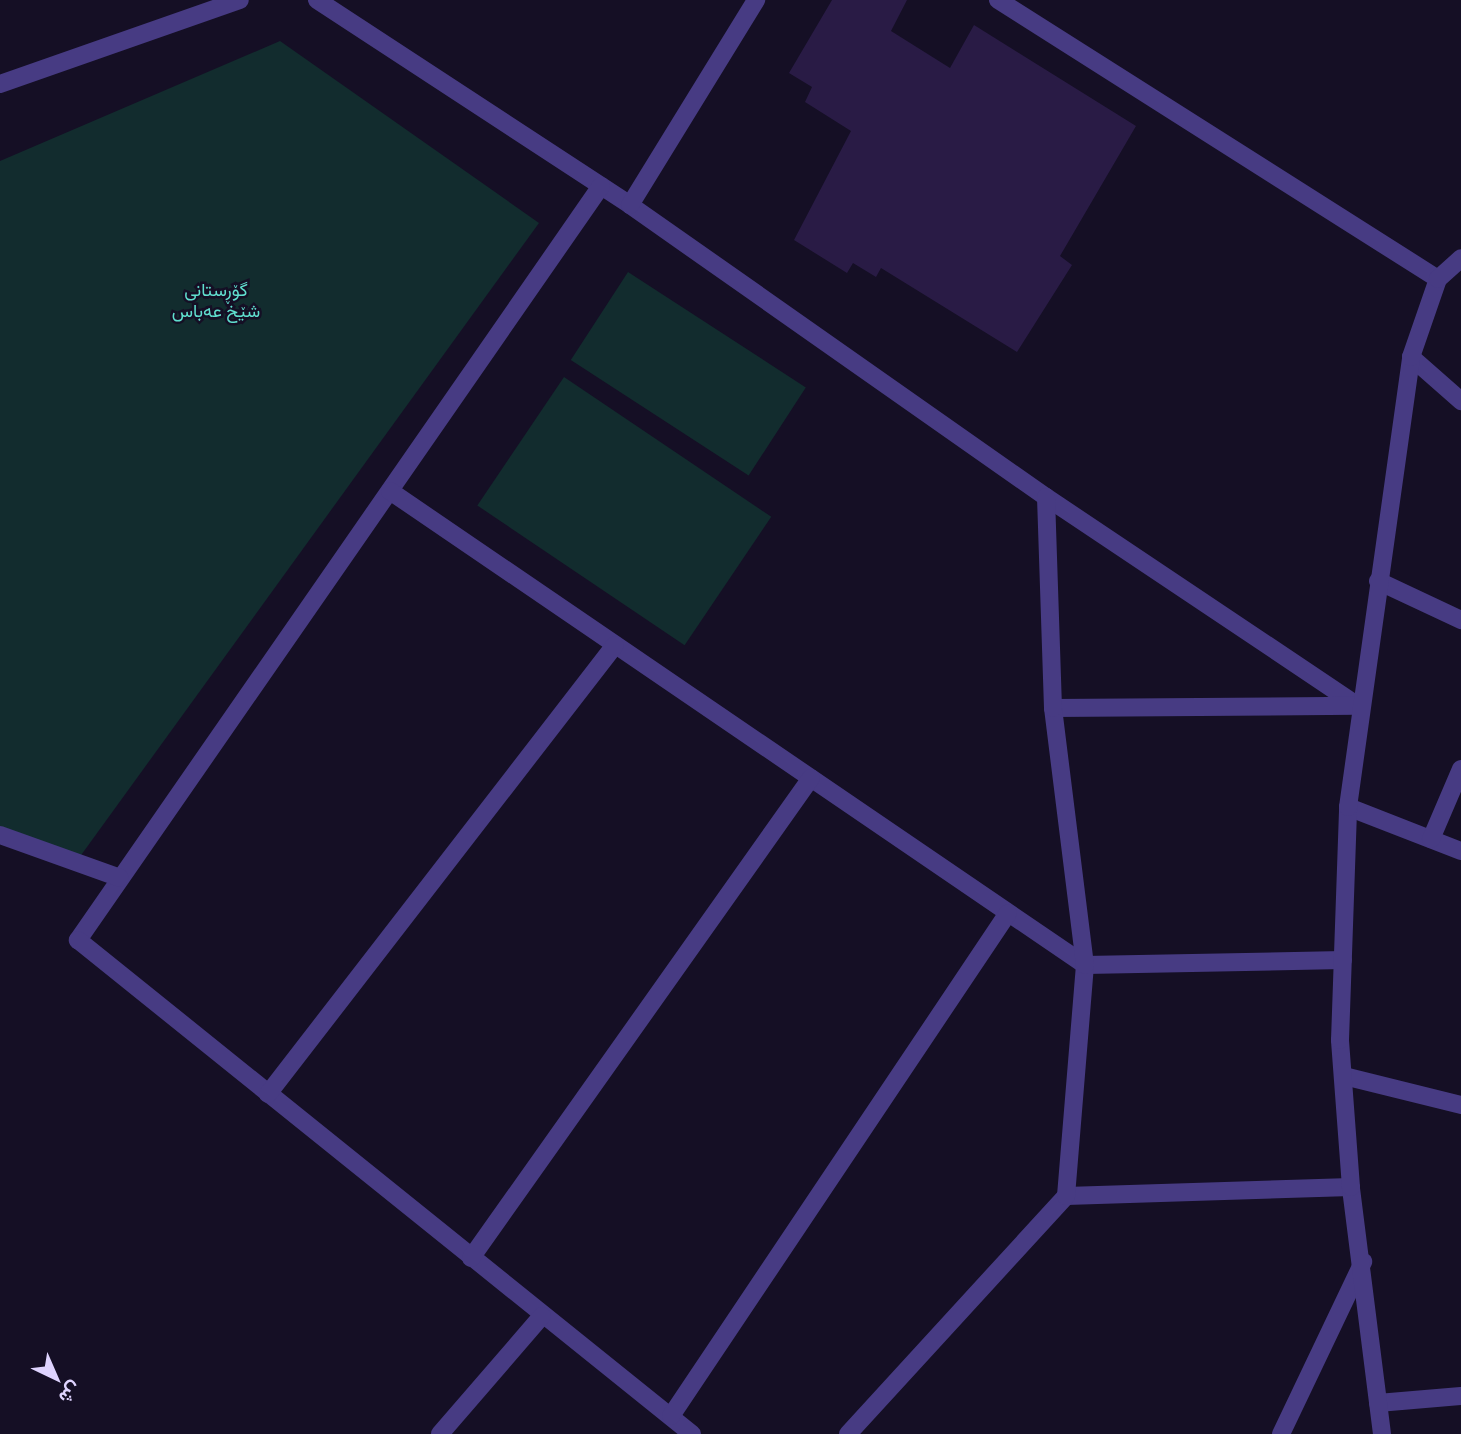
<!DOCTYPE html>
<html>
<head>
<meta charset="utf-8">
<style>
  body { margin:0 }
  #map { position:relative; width:1461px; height:1434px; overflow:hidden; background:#150f25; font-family:"Public Sans",Vazirmatn,sans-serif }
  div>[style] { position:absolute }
  .green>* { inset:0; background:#122c2e; transform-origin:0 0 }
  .building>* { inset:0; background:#291b45 }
  .minor>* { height:18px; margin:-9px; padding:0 9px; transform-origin:9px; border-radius:9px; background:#473b83 }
  .tertiary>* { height:18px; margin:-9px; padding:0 9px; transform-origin:9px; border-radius:9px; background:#473b83 }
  span { translate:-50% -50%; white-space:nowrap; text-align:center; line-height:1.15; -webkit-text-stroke:5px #150f25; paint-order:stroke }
  .park-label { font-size:18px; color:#60dece }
  .north { position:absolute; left:21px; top:1343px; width:70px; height:70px; -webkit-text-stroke:5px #150f25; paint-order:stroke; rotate:136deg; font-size:19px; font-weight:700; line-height:28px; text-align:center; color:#ded3fe }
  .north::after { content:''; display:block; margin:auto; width:24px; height:32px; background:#ded3fe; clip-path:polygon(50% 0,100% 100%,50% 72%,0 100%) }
</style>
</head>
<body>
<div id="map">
  <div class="green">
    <i style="clip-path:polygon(280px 41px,539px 223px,79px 858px,0 827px,0 161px)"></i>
    <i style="left:628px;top:272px;width:212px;height:105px;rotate:33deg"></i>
    <i style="left:564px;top:377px;width:250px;height:155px;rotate:34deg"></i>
  </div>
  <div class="building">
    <i style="clip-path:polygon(832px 0,907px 0,891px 31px,950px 68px,974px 25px,1136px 126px,1060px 256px,1072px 265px,1017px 352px,881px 268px,876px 277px,853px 263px,847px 273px,794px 240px,851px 131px,805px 102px,812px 87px,789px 73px)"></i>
  </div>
  <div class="minor">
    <i style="left:317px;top:0;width:374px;rotate:33.2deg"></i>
    <i style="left:630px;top:205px;width:508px;rotate:35.07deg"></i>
    <i style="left:1046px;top:497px;width:376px;rotate:33.8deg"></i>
    <i style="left:998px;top:0;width:521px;rotate:32.38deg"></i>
    <i style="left:0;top:84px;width:254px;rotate:-19.3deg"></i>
    <i style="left:601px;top:186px;width:918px;rotate:124.75deg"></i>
    <i style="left:78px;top:940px;width:788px;rotate:38.82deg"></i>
    <i style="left:630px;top:205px;width:241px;rotate:-58.4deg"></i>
    <i style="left:1411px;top:357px;width:67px;rotate:41.3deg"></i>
    <i style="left:390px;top:491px;width:841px;rotate:34.29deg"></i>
    <i style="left:1085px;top:965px;width:258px;rotate:-1.1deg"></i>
    <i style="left:1378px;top:581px;width:92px;rotate:25.2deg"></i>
    <i style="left:1053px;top:708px;width:305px;rotate:-0.4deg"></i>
    <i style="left:1348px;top:807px;width:121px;rotate:21.3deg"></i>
    <i style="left:0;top:835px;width:127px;rotate:19.7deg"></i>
    <i style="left:1431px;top:839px;width:76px;rotate:-66.8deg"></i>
    <i style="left:1344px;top:1076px;width:121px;rotate:13.9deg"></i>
    <i style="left:268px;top:1094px;width:567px;rotate:-52.3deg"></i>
    <i style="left:1066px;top:1196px;width:285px;rotate:-1.8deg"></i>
    <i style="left:471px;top:1258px;width:588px;rotate:-54.69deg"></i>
    <i style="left:1378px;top:1403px;width:83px;rotate:-4.8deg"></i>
    <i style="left:671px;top:1416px;width:605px;rotate:-56.18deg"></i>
    <i style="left:440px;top:1434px;width:156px;rotate:-49.2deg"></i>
    <i style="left:848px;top:1434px;width:323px;rotate:-47.5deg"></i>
    <i style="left:1066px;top:1196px;width:232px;rotate:-85.3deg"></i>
    <i style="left:1085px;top:965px;width:259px;rotate:-97.1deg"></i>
    <i style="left:1053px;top:708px;width:211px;rotate:-91.9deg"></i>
    <i style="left:1281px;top:1434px;width:191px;rotate:-64.5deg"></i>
  </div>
  <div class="tertiary">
    <i style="left:1382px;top:1434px;width:249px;rotate:-97.2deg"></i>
    <i style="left:1351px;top:1187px;width:147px;rotate:-94.3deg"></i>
    <i style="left:1340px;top:1040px;width:233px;rotate:-88deg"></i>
    <i style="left:1348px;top:807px;width:454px;rotate:-82deg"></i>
    <i style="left:1411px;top:357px;width:83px;rotate:-70.9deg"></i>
    <i style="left:1438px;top:279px;width:31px;rotate:-42deg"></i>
  </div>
  <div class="park-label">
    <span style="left:216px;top:301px">گۆڕستانی<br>شێخ عەباس</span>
  </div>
  <div class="north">ش</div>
</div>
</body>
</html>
